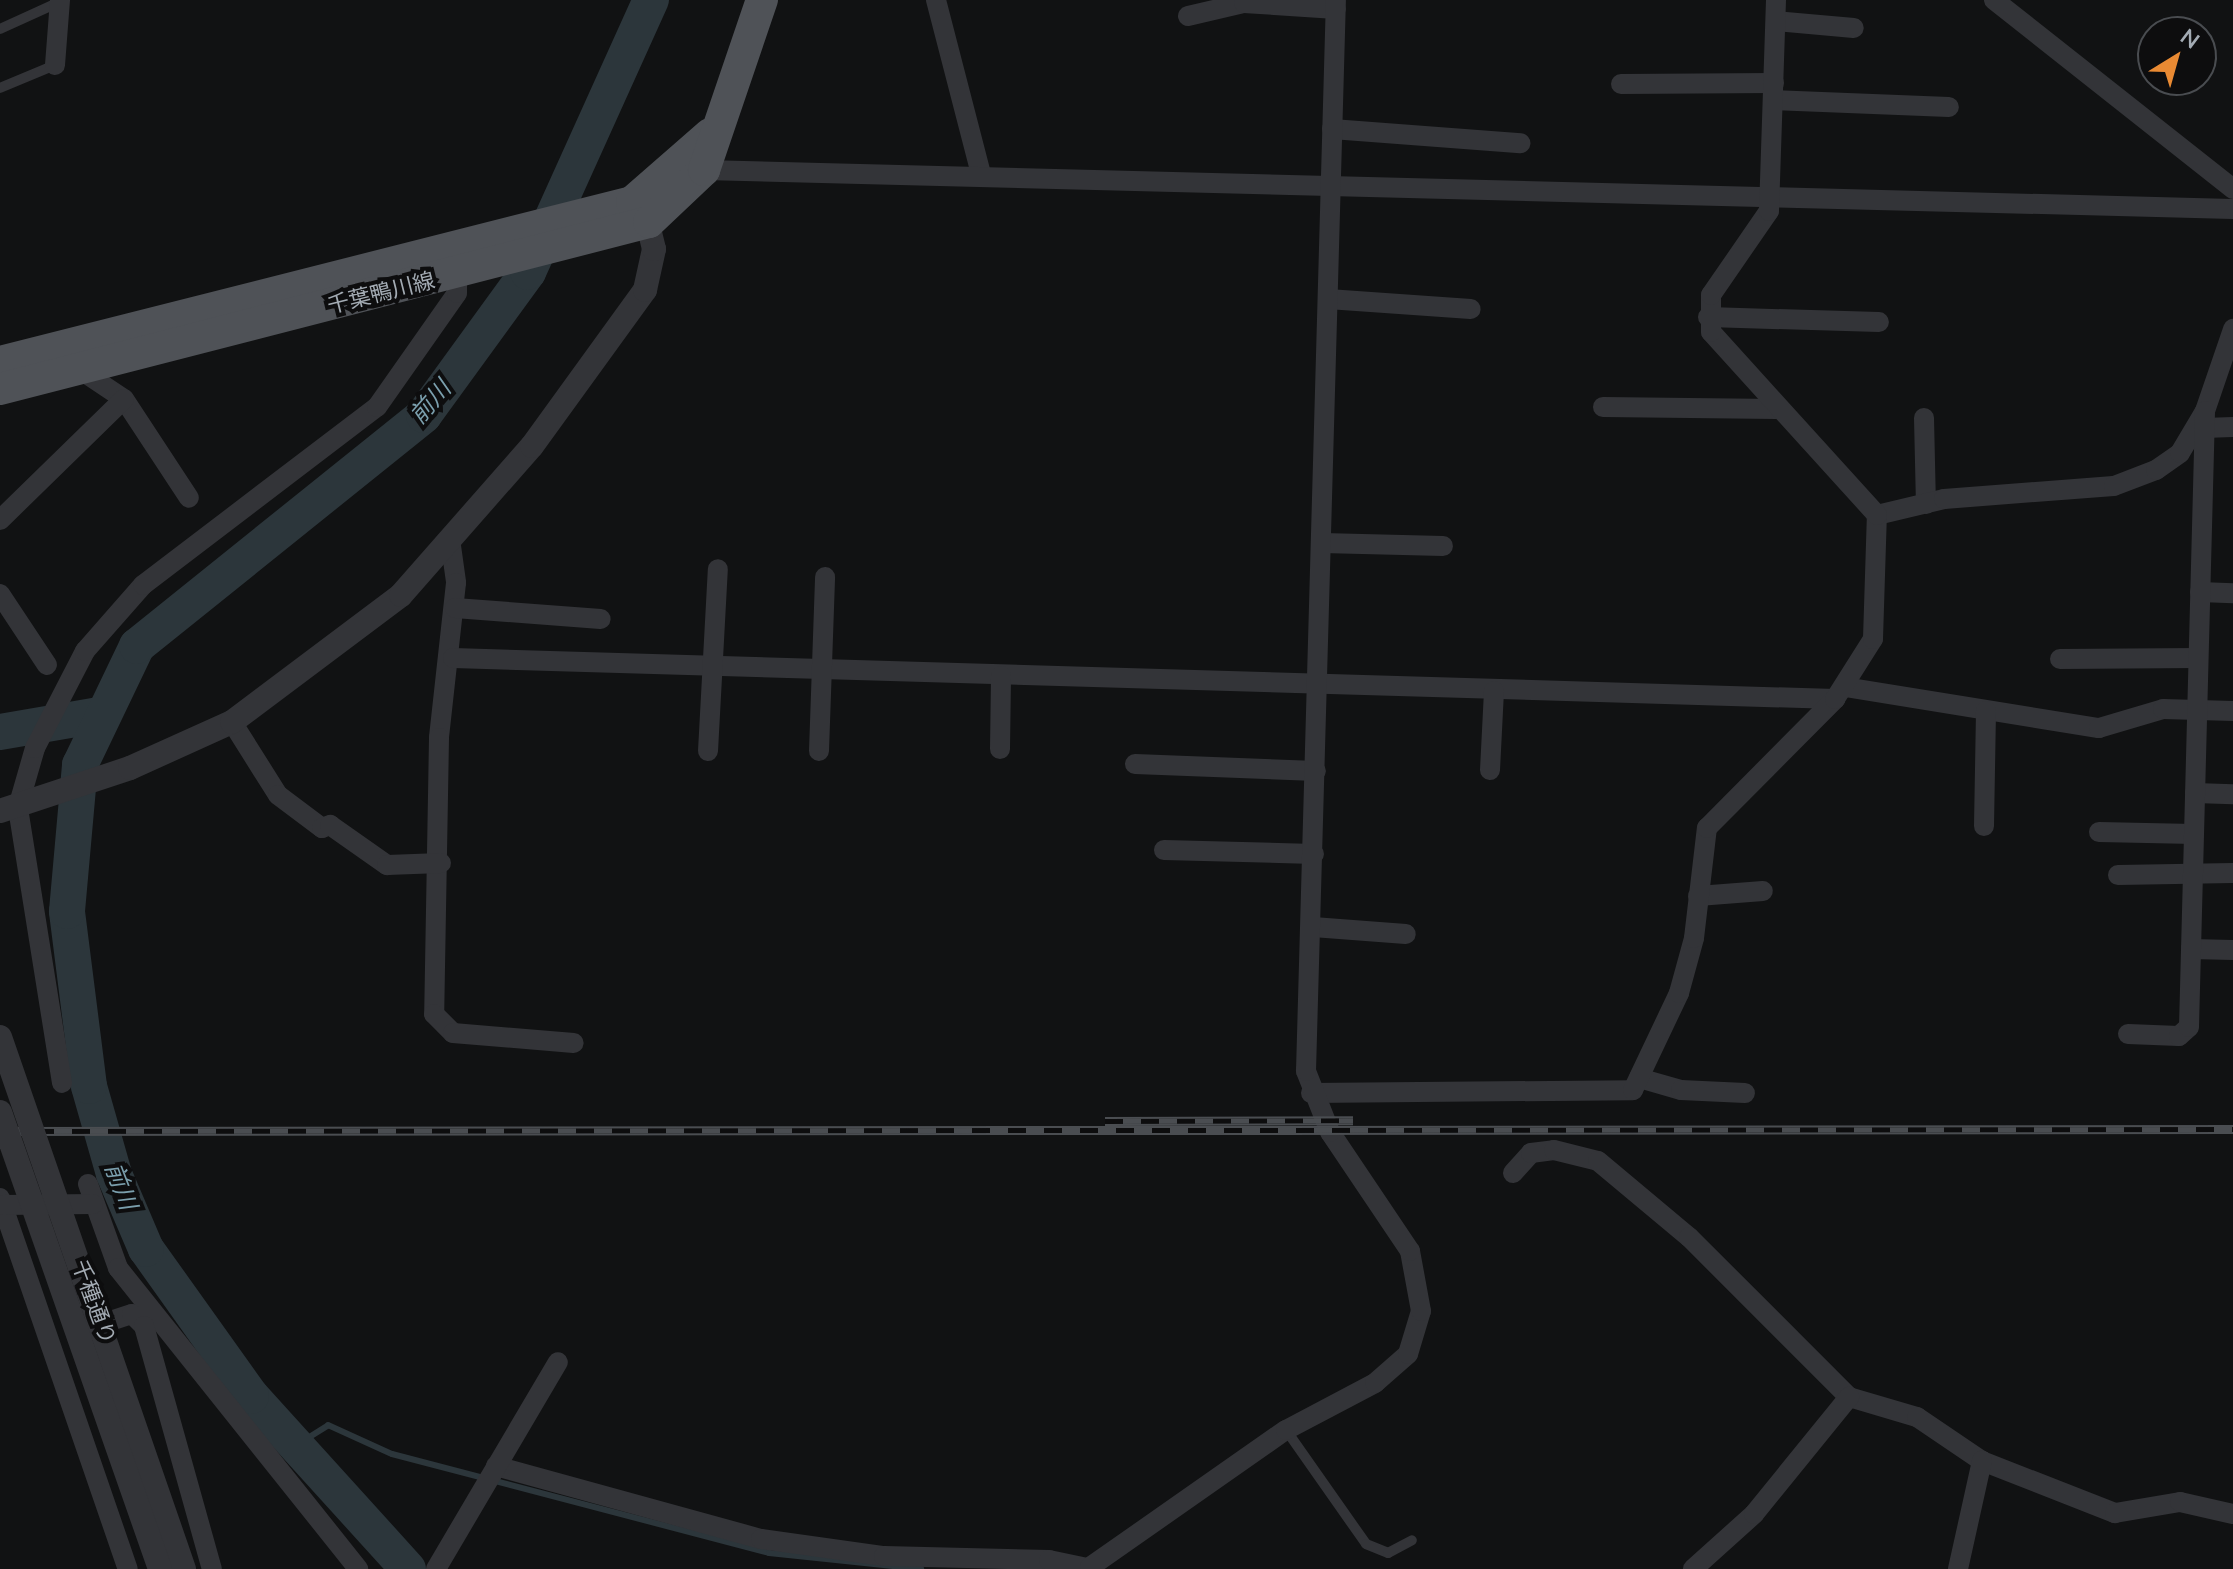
<!DOCTYPE html>
<html>
<head>
<meta charset="utf-8">
<style>
  body { margin:0 }
  #map { position:relative; width:2233px; height:1569px; overflow:hidden; background:#111213; font-family:Mulish,"Noto Sans JP",sans-serif }
  div>[style] { position:absolute }
  .stream>* { height:6px; margin:-3px; padding:0 3px; transform-origin:3px; border-radius:3px; background:#2c363b }
  .river>* { height:36px; margin:-18px; padding:0 18px; transform-origin:18px; border-radius:18px; background:#2c363b }
  .service>* { height:10px; margin:-5px; padding:0 5px; transform-origin:5px; border-radius:5px; background:#333438 }
  .minor>* { height:20px; margin:-10px; padding:0 10px; transform-origin:10px; border-radius:10px; background:#333438 }
  .tertiary>* { height:24px; margin:-12px; padding:0 12px; transform-origin:12px; border-radius:12px; background:#333438 }
  .primary>* { height:32px; margin:-16px; padding:0 16px; transform-origin:16px; border-radius:16px; background:#4f5257 }
  .rail>* { height:9px; margin-top:-4.5px; transform-origin:0; background:repeating-linear-gradient(90deg,#0d0d0e 0 18px,#4a4d51 0 36px); box-sizing:border-box; border-block:2px solid #4a4d51 }
  .tertiary-bridge>* { height:24px; margin:-12px; padding:0 12px; transform-origin:12px; border-radius:12px; background:#333438 }
  span { translate:-50% -50%; white-space:nowrap; text-align:center; line-height:1.15; -webkit-text-stroke:8px #0d0d0e; paint-order:stroke }
  .street-label { font-size:22px; color:#a3abb3 }
  .water-label { font-size:24px; color:#7b9fad; font-style:italic }
  .north { position:absolute; left:2137px; top:16px; width:80px; height:80px; box-sizing:border-box; background:#0d0d0e; border:2px solid #494c50; border-radius:50%; rotate:37deg; font-size:22px; font-weight:700; line-height:32px; text-align:center; color:#a3abb3 }
  .north::after { content:''; display:block; margin:auto; width:28px; height:36px; background:#e98a33; clip-path:polygon(50% 0,100% 100%,50% 72%,0 100%) }
</style>
</head>
<body>
<div id="map">
  <div class="stream">
    <i style="left:295px;top:1446px;width:39px;rotate:-32deg"></i>
    <i style="left:328px;top:1425px;width:70px;rotate:24.4deg"></i>
    <i style="left:392px;top:1454px;width:390px;rotate:14.7deg"></i>
    <i style="left:769px;top:1553px;width:153px;rotate:6deg"></i>
  </div>
  <div class="river">
    <i style="left:0;top:732px;width:99px;rotate:-9.8deg"></i>
    <i style="left:408px;top:1569px;width:234px;rotate:-132.2deg"></i>
    <i style="left:251px;top:1396px;width:181px;rotate:-125.5deg"></i>
    <i style="left:146px;top:1249px;width:82px;rotate:-113.1deg"></i>
    <i style="left:114px;top:1174px;width:91px;rotate:-105.9deg"></i>
    <i style="left:89px;top:1086px;width:176px;rotate:-97.2deg"></i>
    <i style="left:67px;top:911px;width:147px;rotate:-84.9deg"></i>
    <i style="left:80px;top:765px;width:132px;rotate:-64.4deg"></i>
    <i style="left:137px;top:646px;width:368px;rotate:-38.8deg"></i>
    <i style="left:424px;top:415px;width:177px;rotate:-54deg"></i>
    <i style="left:528px;top:272px;width:299px;rotate:-65.7deg"></i>
  </div>
  <div class="service">
    <i style="left:0;top:29px;width:63px;rotate:-24.5deg"></i>
    <i style="left:0;top:88px;width:60px;rotate:-22.7deg"></i>
    <i style="left:1286px;top:1430px;width:139px;rotate:54.9deg"></i>
    <i style="left:1366px;top:1544px;width:24px;rotate:22deg"></i>
    <i style="left:1388px;top:1553px;width:27px;rotate:-28deg"></i>
  </div>
  <div class="minor">
    <i style="left:936px;top:0;width:180px;rotate:75.5deg"></i>
    <i style="left:1994px;top:0;width:305px;rotate:38.3deg"></i>
    <i style="left:1188px;top:16px;width:57px;rotate:-13.1deg"></i>
    <i style="left:1244px;top:3px;width:92px;rotate:3.7deg"></i>
    <i style="left:1776px;top:21px;width:78px;rotate:5.1deg"></i>
    <i style="left:55px;top:65px;width:65px;rotate:-85.6deg"></i>
    <i style="left:1621px;top:84px;width:153px;rotate:-0.4deg"></i>
    <i style="left:1774px;top:100px;width:175px;rotate:2.3deg"></i>
    <i style="left:1332px;top:129px;width:189px;rotate:4.3deg"></i>
    <i style="left:704px;top:170px;width:1529px;rotate:1.46deg"></i>
    <i style="left:1328px;top:299px;width:143px;rotate:4deg"></i>
    <i style="left:1708px;top:317px;width:171px;rotate:1.7deg"></i>
    <i style="left:79px;top:369px;width:54px;rotate:33.7deg"></i>
    <i style="left:124px;top:399px;width:118px;rotate:56.7deg"></i>
    <i style="left:1603px;top:407px;width:173px;rotate:0.7deg"></i>
    <i style="left:1924px;top:418px;width:86px;rotate:88.7deg"></i>
    <i style="left:2204px;top:428px;width:29px;rotate:-2deg"></i>
    <i style="left:1877px;top:515px;width:69px;rotate:-13.4deg"></i>
    <i style="left:1944px;top:499px;width:170px;rotate:-4.4deg"></i>
    <i style="left:2114px;top:486px;width:45px;rotate:-20.9deg"></i>
    <i style="left:2156px;top:470px;width:29px;rotate:-35deg"></i>
    <i style="left:2180px;top:453px;width:49px;rotate:-59.2deg"></i>
    <i style="left:2205px;top:411px;width:87px;rotate:-71.1deg"></i>
    <i style="left:0;top:520px;width:173px;rotate:-44.3deg"></i>
    <i style="left:1322px;top:543px;width:121px;rotate:1.4deg"></i>
    <i style="left:451px;top:546px;width:37px;rotate:82deg"></i>
    <i style="left:456px;top:583px;width:156px;rotate:96.3deg"></i>
    <i style="left:439px;top:738px;width:276px;rotate:91deg"></i>
    <i style="left:434px;top:1014px;width:27px;rotate:45deg"></i>
    <i style="left:453px;top:1033px;width:121px;rotate:4.7deg"></i>
    <i style="left:2200px;top:592px;width:33px;rotate:2deg"></i>
    <i style="left:0;top:594px;width:85px;rotate:56.5deg"></i>
    <i style="left:455px;top:608px;width:146px;rotate:4.3deg"></i>
    <i style="left:453px;top:658px;width:1383px;rotate:1.7deg"></i>
    <i style="left:2060px;top:659px;width:138px;rotate:-0.4deg"></i>
    <i style="left:1845px;top:687px;width:257px;rotate:9.2deg"></i>
    <i style="left:2099px;top:728px;width:67px;rotate:-16.5deg"></i>
    <i style="left:2163px;top:709px;width:70px;rotate:1.6deg"></i>
    <i style="left:232px;top:722px;width:86px;rotate:57.8deg"></i>
    <i style="left:278px;top:795px;width:55px;rotate:36.9deg"></i>
    <i style="left:322px;top:828px;width:9px;rotate:-21deg"></i>
    <i style="left:330px;top:825px;width:70px;rotate:35.1deg"></i>
    <i style="left:387px;top:865px;width:54px;rotate:-2.1deg"></i>
    <i style="left:1000px;top:749px;width:73px;rotate:-89.2deg"></i>
    <i style="left:708px;top:751px;width:182px;rotate:-86.9deg"></i>
    <i style="left:819px;top:751px;width:174px;rotate:-88deg"></i>
    <i style="left:1135px;top:764px;width:181px;rotate:2.2deg"></i>
    <i style="left:1490px;top:770px;width:79px;rotate:-87.1deg"></i>
    <i style="left:2195px;top:793px;width:38px;rotate:2deg"></i>
    <i style="left:1984px;top:826px;width:115px;rotate:-89deg"></i>
    <i style="left:2099px;top:832px;width:95px;rotate:1.2deg"></i>
    <i style="left:1164px;top:850px;width:150px;rotate:1.5deg"></i>
    <i style="left:2118px;top:875px;width:115px;rotate:-1deg"></i>
    <i style="left:1698px;top:896px;width:65px;rotate:-4.4deg"></i>
    <i style="left:1313px;top:927px;width:93px;rotate:4.3deg"></i>
    <i style="left:2191px;top:949px;width:42px;rotate:1.4deg"></i>
    <i style="left:2128px;top:1034px;width:51px;rotate:2.2deg"></i>
    <i style="left:2179px;top:1036px;width:13px;rotate:-42deg"></i>
    <i style="left:2189px;top:1027px;width:616px;rotate:-88.51deg"></i>
    <i style="left:1639px;top:1078px;width:44px;rotate:15.9deg"></i>
    <i style="left:1681px;top:1090px;width:64px;rotate:2.7deg"></i>
    <i style="left:62px;top:1083px;width:279px;rotate:-99.1deg"></i>
    <i style="left:18px;top:807px;width:61px;rotate:-73.9deg"></i>
    <i style="left:35px;top:748px;width:109px;rotate:-62.7deg"></i>
    <i style="left:85px;top:651px;width:88px;rotate:-48.7deg"></i>
    <i style="left:143px;top:585px;width:294px;rotate:-37.3deg"></i>
    <i style="left:377px;top:407px;width:139px;rotate:-54.9deg"></i>
    <i style="left:457px;top:293px;width:18px;rotate:-90deg"></i>
    <i style="left:1311px;top:1093px;width:322px;rotate:-0.5deg"></i>
    <i style="left:1633px;top:1090px;width:107px;rotate:-64.6deg"></i>
    <i style="left:1679px;top:993px;width:57px;rotate:-74.7deg"></i>
    <i style="left:1694px;top:938px;width:111px;rotate:-83.3deg"></i>
    <i style="left:1707px;top:828px;width:182px;rotate:-45.2deg"></i>
    <i style="left:1835px;top:699px;width:71px;rotate:-57.7deg"></i>
    <i style="left:1873px;top:639px;width:124px;rotate:-88.2deg"></i>
    <i style="left:1877px;top:515px;width:247px;rotate:-132.2deg"></i>
    <i style="left:1711px;top:332px;width:37px;rotate:-90deg"></i>
    <i style="left:1711px;top:295px;width:102px;rotate:-55.4deg"></i>
    <i style="left:1769px;top:211px;width:211px;rotate:-88.1deg"></i>
    <i style="left:1513px;top:1173px;width:27px;rotate:-48deg"></i>
    <i style="left:1531px;top:1153px;width:23px;rotate:-7deg"></i>
    <i style="left:1554px;top:1150px;width:45px;rotate:14deg"></i>
    <i style="left:1598px;top:1161px;width:119px;rotate:39.9deg"></i>
    <i style="left:1689px;top:1237px;width:226px;rotate:45deg"></i>
    <i style="left:1849px;top:1397px;width:71px;rotate:16.4deg"></i>
    <i style="left:1917px;top:1417px;width:78px;rotate:34.1deg"></i>
    <i style="left:1982px;top:1461px;width:143px;rotate:21.4deg"></i>
    <i style="left:2115px;top:1513px;width:66px;rotate:-9.6deg"></i>
    <i style="left:2180px;top:1502px;width:54px;rotate:12.8deg"></i>
    <i style="left:88px;top:1184px;width:89px;rotate:70.3deg"></i>
    <i style="left:118px;top:1268px;width:385px;rotate:51.4deg"></i>
    <i style="left:0;top:1198px;width:392px;rotate:71deg"></i>
    <i style="left:3px;top:1205px;width:90px;rotate:-0.6deg"></i>
    <i style="left:86px;top:1329px;width:48px;rotate:-18.1deg"></i>
    <i style="left:132px;top:1314px;width:17px;rotate:45deg"></i>
    <i style="left:144px;top:1326px;width:252px;rotate:74.4deg"></i>
    <i style="left:496px;top:1466px;width:275px;rotate:15.4deg"></i>
    <i style="left:761px;top:1539px;width:124px;rotate:7.9deg"></i>
    <i style="left:884px;top:1556px;width:165px;rotate:1.4deg"></i>
    <i style="left:1049px;top:1560px;width:44px;rotate:11.8deg"></i>
    <i style="left:1090px;top:1567px;width:239px;rotate:-35deg"></i>
    <i style="left:1286px;top:1430px;width:101px;rotate:-27.8deg"></i>
    <i style="left:1375px;top:1383px;width:44px;rotate:-41.3deg"></i>
    <i style="left:1408px;top:1354px;width:45px;rotate:-73.2deg"></i>
    <i style="left:1421px;top:1311px;width:61px;rotate:-100.4deg"></i>
    <i style="left:1410px;top:1251px;width:143px;rotate:-123.9deg"></i>
    <i style="left:1330px;top:1132px;width:66px;rotate:-111.5deg"></i>
    <i style="left:1306px;top:1071px;width:1071px;rotate:-88.4deg"></i>
    <i style="left:436px;top:1569px;width:240px;rotate:-59.5deg"></i>
    <i style="left:1693px;top:1569px;width:82px;rotate:-42deg"></i>
    <i style="left:1754px;top:1514px;width:151px;rotate:-50.9deg"></i>
    <i style="left:1958px;top:1569px;width:111px;rotate:-77.5deg"></i>
  </div>
  <div class="tertiary">
    <i style="left:0;top:811px;width:137px;rotate:-18.3deg"></i>
    <i style="left:130px;top:768px;width:112px;rotate:-24.3deg"></i>
    <i style="left:232px;top:722px;width:211px;rotate:-36.9deg"></i>
    <i style="left:401px;top:595px;width:198px;rotate:-48.7deg"></i>
    <i style="left:532px;top:446px;width:193px;rotate:-54.1deg"></i>
    <i style="left:645px;top:290px;width:42px;rotate:-77.6deg"></i>
    <i style="left:654px;top:249px;width:42px;rotate:-103.7deg"></i>
  </div>
  <div class="primary">
    <i style="left:0;top:362px;width:652px;rotate:-14.21deg"></i>
    <i style="left:632px;top:202px;width:103px;rotate:-41.1deg"></i>
    <i style="left:0;top:389px;width:670px;rotate:-14.43deg"></i>
    <i style="left:649px;top:222px;width:76px;rotate:-43.4deg"></i>
    <i style="left:704px;top:170px;width:180px;rotate:-71.2deg"></i>
  </div>
  <div class="rail">
    <i style="left:1105px;top:1121px;width:248px;rotate:-0.2deg"></i>
    <i style="left:0;top:1131px;width:2233px;rotate:-0.05deg"></i>
  </div>
  <div class="tertiary-bridge">
    <i style="left:0;top:1037px;width:563px;rotate:70.92deg"></i>
    <i style="left:0;top:1112px;width:484px;rotate:70.7deg"></i>
  </div>
  <div class="street-label">
    <span style="left:381px;top:293px;rotate:-14deg">千葉鴨川線</span>
    <span style="left:94px;top:1302px;rotate:70deg">千種通り</span>
  </div>
  <div class="water-label">
    <span style="left:430px;top:402px;rotate:-49deg">前川</span>
    <span style="left:121px;top:1186px;rotate:69deg">前川</span>
  </div>
  <div class="north">N</div>
</div>
</body>
</html>
